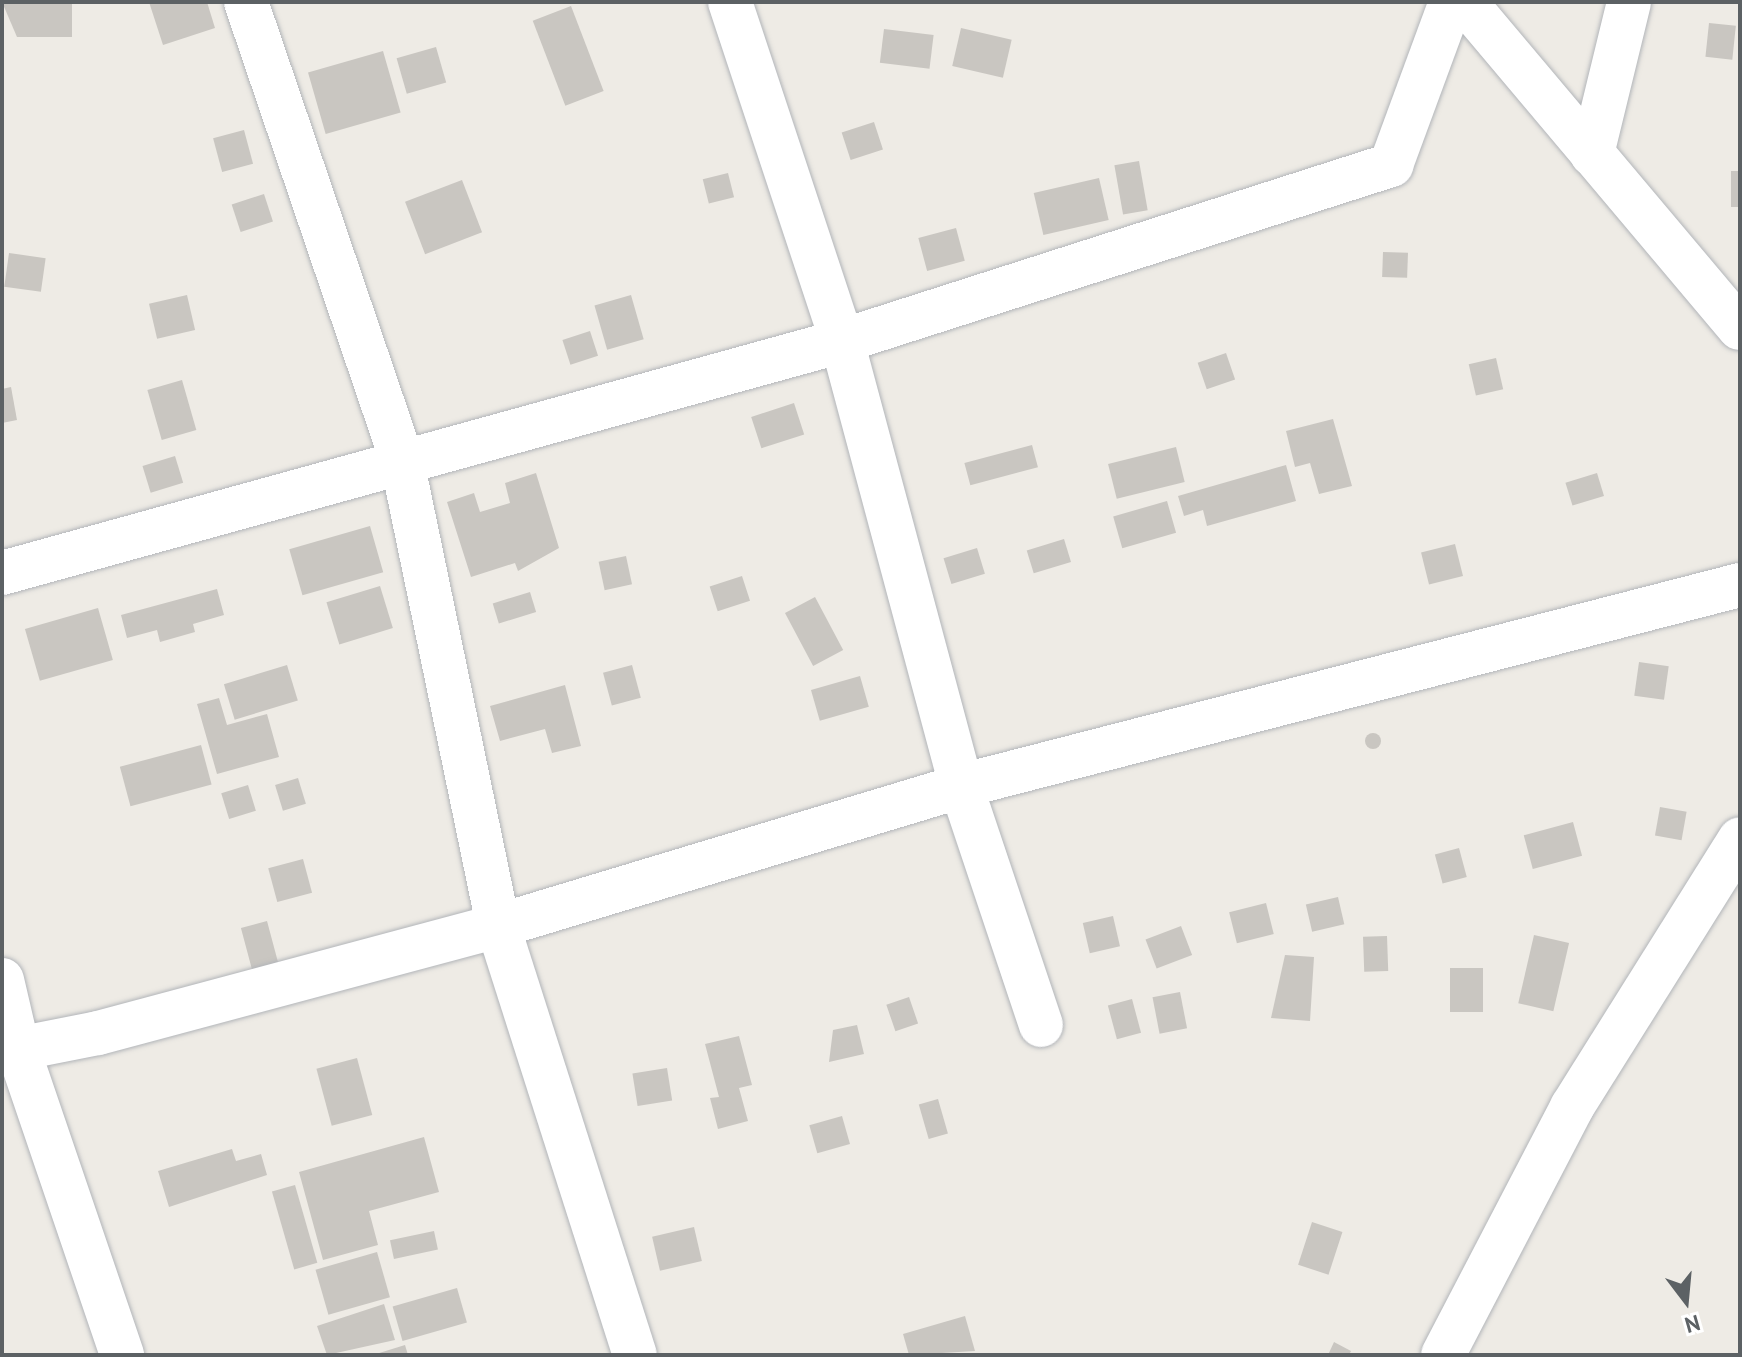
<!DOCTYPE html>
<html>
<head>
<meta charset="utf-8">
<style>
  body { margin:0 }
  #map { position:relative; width:1742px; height:1357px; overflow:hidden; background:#eeebe5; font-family:"PT Sans",sans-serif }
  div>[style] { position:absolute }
  .building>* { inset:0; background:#c9c6c1; transform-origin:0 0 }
  .round { border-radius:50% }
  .roads { filter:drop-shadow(0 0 2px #b2b5b9) drop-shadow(0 0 2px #b2b5b9) }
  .minor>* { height:44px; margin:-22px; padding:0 22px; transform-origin:22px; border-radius:22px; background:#fff }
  span { translate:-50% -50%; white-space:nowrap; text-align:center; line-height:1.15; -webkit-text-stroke:7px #fff; paint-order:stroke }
  .frame { position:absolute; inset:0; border:4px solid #5c6164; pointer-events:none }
  .north { position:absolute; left:1646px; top:1261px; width:80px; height:80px; -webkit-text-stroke:6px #fff; paint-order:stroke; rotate:164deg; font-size:22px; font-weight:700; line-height:32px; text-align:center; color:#5c6164 }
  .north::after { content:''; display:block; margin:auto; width:28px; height:36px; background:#5c6164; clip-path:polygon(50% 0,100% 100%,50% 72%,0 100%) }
</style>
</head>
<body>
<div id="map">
  <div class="building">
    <i style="clip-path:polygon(2px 2px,72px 2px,72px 37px,17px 37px)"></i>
    <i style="clip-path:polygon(149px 2px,207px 2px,215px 28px,163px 45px)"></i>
    <i style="left:571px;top:6px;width:91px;height:41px;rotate:69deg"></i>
    <i style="left:1709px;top:23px;width:27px;height:34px;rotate:6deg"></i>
    <i style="left:961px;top:28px;width:52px;height:39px;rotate:13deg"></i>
    <i style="left:884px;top:29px;width:50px;height:34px;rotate:7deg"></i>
    <i style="left:436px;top:47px;width:37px;height:41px;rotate:74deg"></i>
    <i style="left:383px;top:51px;width:64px;height:78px;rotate:74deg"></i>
    <i style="left:874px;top:122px;width:29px;height:34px;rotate:72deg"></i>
    <i style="left:244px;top:130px;width:35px;height:32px;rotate:75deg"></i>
    <i style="left:1139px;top:161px;width:50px;height:25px;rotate:80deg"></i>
    <i style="left:1731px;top:171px;width:9px;height:36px"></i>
    <i style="left:728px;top:173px;width:25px;height:26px;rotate:76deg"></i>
    <i style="left:1099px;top:178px;width:43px;height:67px;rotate:77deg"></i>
    <i style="left:462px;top:180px;width:56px;height:61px;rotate:69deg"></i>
    <i style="left:264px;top:194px;width:29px;height:34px;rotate:72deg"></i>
    <i style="left:956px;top:228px;width:34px;height:39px;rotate:75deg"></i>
    <i style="left:1383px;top:252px;width:25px;height:25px;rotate:2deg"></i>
    <i style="left:9px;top:253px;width:37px;height:34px;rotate:8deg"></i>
    <i style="left:187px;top:295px;width:36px;height:39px;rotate:77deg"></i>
    <i style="left:631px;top:295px;width:46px;height:38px;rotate:74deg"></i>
    <i style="left:590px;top:331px;width:26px;height:29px;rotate:72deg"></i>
    <i style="left:1226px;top:353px;width:28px;height:30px;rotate:71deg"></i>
    <i style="left:1496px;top:358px;width:32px;height:28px;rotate:77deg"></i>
    <i style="left:182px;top:380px;width:52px;height:36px;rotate:74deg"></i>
    <i style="clip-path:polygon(11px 387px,17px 420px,2px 423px,2px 389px)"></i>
    <i style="left:794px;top:403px;width:33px;height:45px;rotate:72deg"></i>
    <i style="clip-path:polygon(1333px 419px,1352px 486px,1319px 494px,1310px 463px,1295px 467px,1286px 431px)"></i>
    <i style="left:1032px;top:445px;width:23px;height:70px;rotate:75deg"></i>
    <i style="left:1176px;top:447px;width:36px;height:70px;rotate:76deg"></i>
    <i style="left:175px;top:456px;width:28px;height:34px;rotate:73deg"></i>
    <i style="clip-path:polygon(1286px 465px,1296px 501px,1207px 526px,1203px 510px,1184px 516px,1178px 496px)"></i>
    <i style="clip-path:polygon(536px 473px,559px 548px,518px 571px,515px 563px,471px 577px,447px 502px,474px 493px,480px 512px,510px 503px,505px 483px)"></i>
    <i style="left:1597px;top:473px;width:24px;height:33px;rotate:73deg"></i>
    <i style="left:1167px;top:501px;width:33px;height:56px;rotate:74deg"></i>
    <i style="left:370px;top:526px;width:48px;height:84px;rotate:74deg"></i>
    <i style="left:1064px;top:539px;width:24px;height:39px;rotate:73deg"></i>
    <i style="left:1455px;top:544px;width:33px;height:35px;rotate:76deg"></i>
    <i style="left:977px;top:548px;width:27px;height:35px;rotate:73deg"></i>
    <i style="left:626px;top:556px;width:29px;height:28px;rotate:78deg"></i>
    <i style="left:742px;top:576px;width:26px;height:34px;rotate:72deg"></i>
    <i style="left:380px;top:586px;width:44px;height:56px;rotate:73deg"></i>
    <i style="clip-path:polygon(217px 589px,224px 615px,193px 624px,195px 632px,160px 642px,157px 630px,127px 638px,121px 615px)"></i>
    <i style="left:530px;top:592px;width:21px;height:39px;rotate:73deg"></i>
    <i style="left:815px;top:597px;width:60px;height:34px;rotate:62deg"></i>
    <i style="left:98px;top:608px;width:54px;height:76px;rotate:74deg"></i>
    <i style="left:1639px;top:662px;width:30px;height:34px;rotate:8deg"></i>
    <i style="left:287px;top:665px;width:37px;height:66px;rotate:73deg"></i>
    <i style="left:632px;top:665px;width:34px;height:30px;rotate:75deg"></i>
    <i style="left:860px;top:676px;width:32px;height:51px;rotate:74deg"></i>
    <i style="clip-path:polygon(565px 685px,581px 746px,552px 753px,545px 729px,500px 741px,490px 706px)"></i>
    <i style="clip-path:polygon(219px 698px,227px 725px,267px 714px,279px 757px,217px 774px,197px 704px)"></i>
    <i class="round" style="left:1365px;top:733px;width:16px;height:16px"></i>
    <i style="left:201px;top:745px;width:41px;height:84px;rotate:75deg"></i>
    <i style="left:298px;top:778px;width:27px;height:24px;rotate:73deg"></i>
    <i style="left:248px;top:785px;width:27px;height:28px;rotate:73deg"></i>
    <i style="left:1660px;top:807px;width:27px;height:29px;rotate:10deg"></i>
    <i style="left:1573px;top:822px;width:35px;height:51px;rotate:75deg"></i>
    <i style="left:1459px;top:848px;width:30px;height:25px;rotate:75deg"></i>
    <i style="left:303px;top:859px;width:35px;height:36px;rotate:75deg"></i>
    <i style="left:1338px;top:897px;width:28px;height:33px;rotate:77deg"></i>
    <i style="left:1266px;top:903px;width:32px;height:38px;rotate:76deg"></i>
    <i style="left:1113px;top:916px;width:31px;height:31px;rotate:77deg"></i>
    <i style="left:267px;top:921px;width:47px;height:27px;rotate:75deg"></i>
    <i style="left:1181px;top:926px;width:31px;height:38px;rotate:69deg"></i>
    <i style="left:1534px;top:935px;width:36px;height:70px;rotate:13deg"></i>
    <i style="left:1387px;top:936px;width:35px;height:24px;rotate:88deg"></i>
    <i style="clip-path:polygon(1285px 955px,1314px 957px,1310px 1021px,1271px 1018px)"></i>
    <i style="left:1450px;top:968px;width:33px;height:44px"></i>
    <i style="left:1180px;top:992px;width:37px;height:28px;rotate:79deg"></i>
    <i style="left:909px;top:997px;width:28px;height:24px;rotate:71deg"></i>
    <i style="left:1132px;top:999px;width:35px;height:25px;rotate:75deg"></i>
    <i style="clip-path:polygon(857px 1025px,864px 1054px,829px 1062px,833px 1030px)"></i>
    <i style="clip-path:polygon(739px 1036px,752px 1085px,739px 1088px,748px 1121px,718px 1129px,710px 1098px,719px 1097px,705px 1044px)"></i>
    <i style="left:357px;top:1058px;width:59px;height:42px;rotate:75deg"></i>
    <i style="left:667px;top:1068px;width:33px;height:35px;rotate:81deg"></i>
    <i style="left:938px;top:1099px;width:36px;height:20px;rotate:74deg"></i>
    <i style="left:842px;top:1116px;width:29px;height:34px;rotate:74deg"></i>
    <i style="clip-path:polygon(424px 1137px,439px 1192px,369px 1211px,378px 1245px,323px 1260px,299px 1172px)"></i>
    <i style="clip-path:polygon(232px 1149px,236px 1161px,261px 1154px,267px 1175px,169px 1207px,158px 1171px)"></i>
    <i style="left:295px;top:1185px;width:81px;height:24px;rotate:74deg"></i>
    <i style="left:1312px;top:1222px;width:32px;height:45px;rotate:18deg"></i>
    <i style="left:694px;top:1227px;width:35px;height:43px;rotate:77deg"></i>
    <i style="left:434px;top:1231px;width:19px;height:45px;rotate:78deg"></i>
    <i style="left:377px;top:1252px;width:47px;height:64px;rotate:74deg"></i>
    <i style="left:457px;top:1288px;width:36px;height:67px;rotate:74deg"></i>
    <i style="clip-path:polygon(384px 1304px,395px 1340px,327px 1355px,317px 1326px)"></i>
    <i style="clip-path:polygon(965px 1316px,975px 1351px,909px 1355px,903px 1334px)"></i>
    <i style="clip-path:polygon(1334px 1342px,1351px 1351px,1349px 1355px,1328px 1355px)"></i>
    <i style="clip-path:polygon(405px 1345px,408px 1355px,376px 1355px,376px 1354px)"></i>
  </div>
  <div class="roads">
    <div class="minor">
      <i style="left:246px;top:2px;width:485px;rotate:71.2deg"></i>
      <i style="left:402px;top:461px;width:475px;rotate:78.3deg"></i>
      <i style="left:498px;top:926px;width:450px;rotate:72.3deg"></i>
      <i style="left:730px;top:2px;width:357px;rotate:71.7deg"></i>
      <i style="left:842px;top:341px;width:461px;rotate:75deg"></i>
      <i style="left:961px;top:786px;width:252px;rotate:71.5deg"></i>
      <i style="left:1465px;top:2px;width:426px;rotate:49.9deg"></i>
      <i style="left:1592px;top:154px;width:156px;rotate:-76.3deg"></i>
      <i style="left:2px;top:573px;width:871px;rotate:-15.44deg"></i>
      <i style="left:842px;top:341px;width:577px;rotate:-17.77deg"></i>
      <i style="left:1391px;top:165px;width:174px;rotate:-69.8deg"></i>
      <i style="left:2px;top:980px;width:71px;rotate:76.9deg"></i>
      <i style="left:18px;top:1049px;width:323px;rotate:71.2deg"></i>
      <i style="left:2px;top:1052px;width:98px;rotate:-11.2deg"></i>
      <i style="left:98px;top:1033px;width:414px;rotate:-15deg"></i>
      <i style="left:498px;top:926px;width:484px;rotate:-16.8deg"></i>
      <i style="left:961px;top:786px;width:805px;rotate:-14.47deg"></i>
      <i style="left:1443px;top:1355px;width:280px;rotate:-62.5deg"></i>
      <i style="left:1572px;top:1107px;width:316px;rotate:-57.9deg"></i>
    </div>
  </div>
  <div class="frame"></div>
  <div class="north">N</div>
</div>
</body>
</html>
